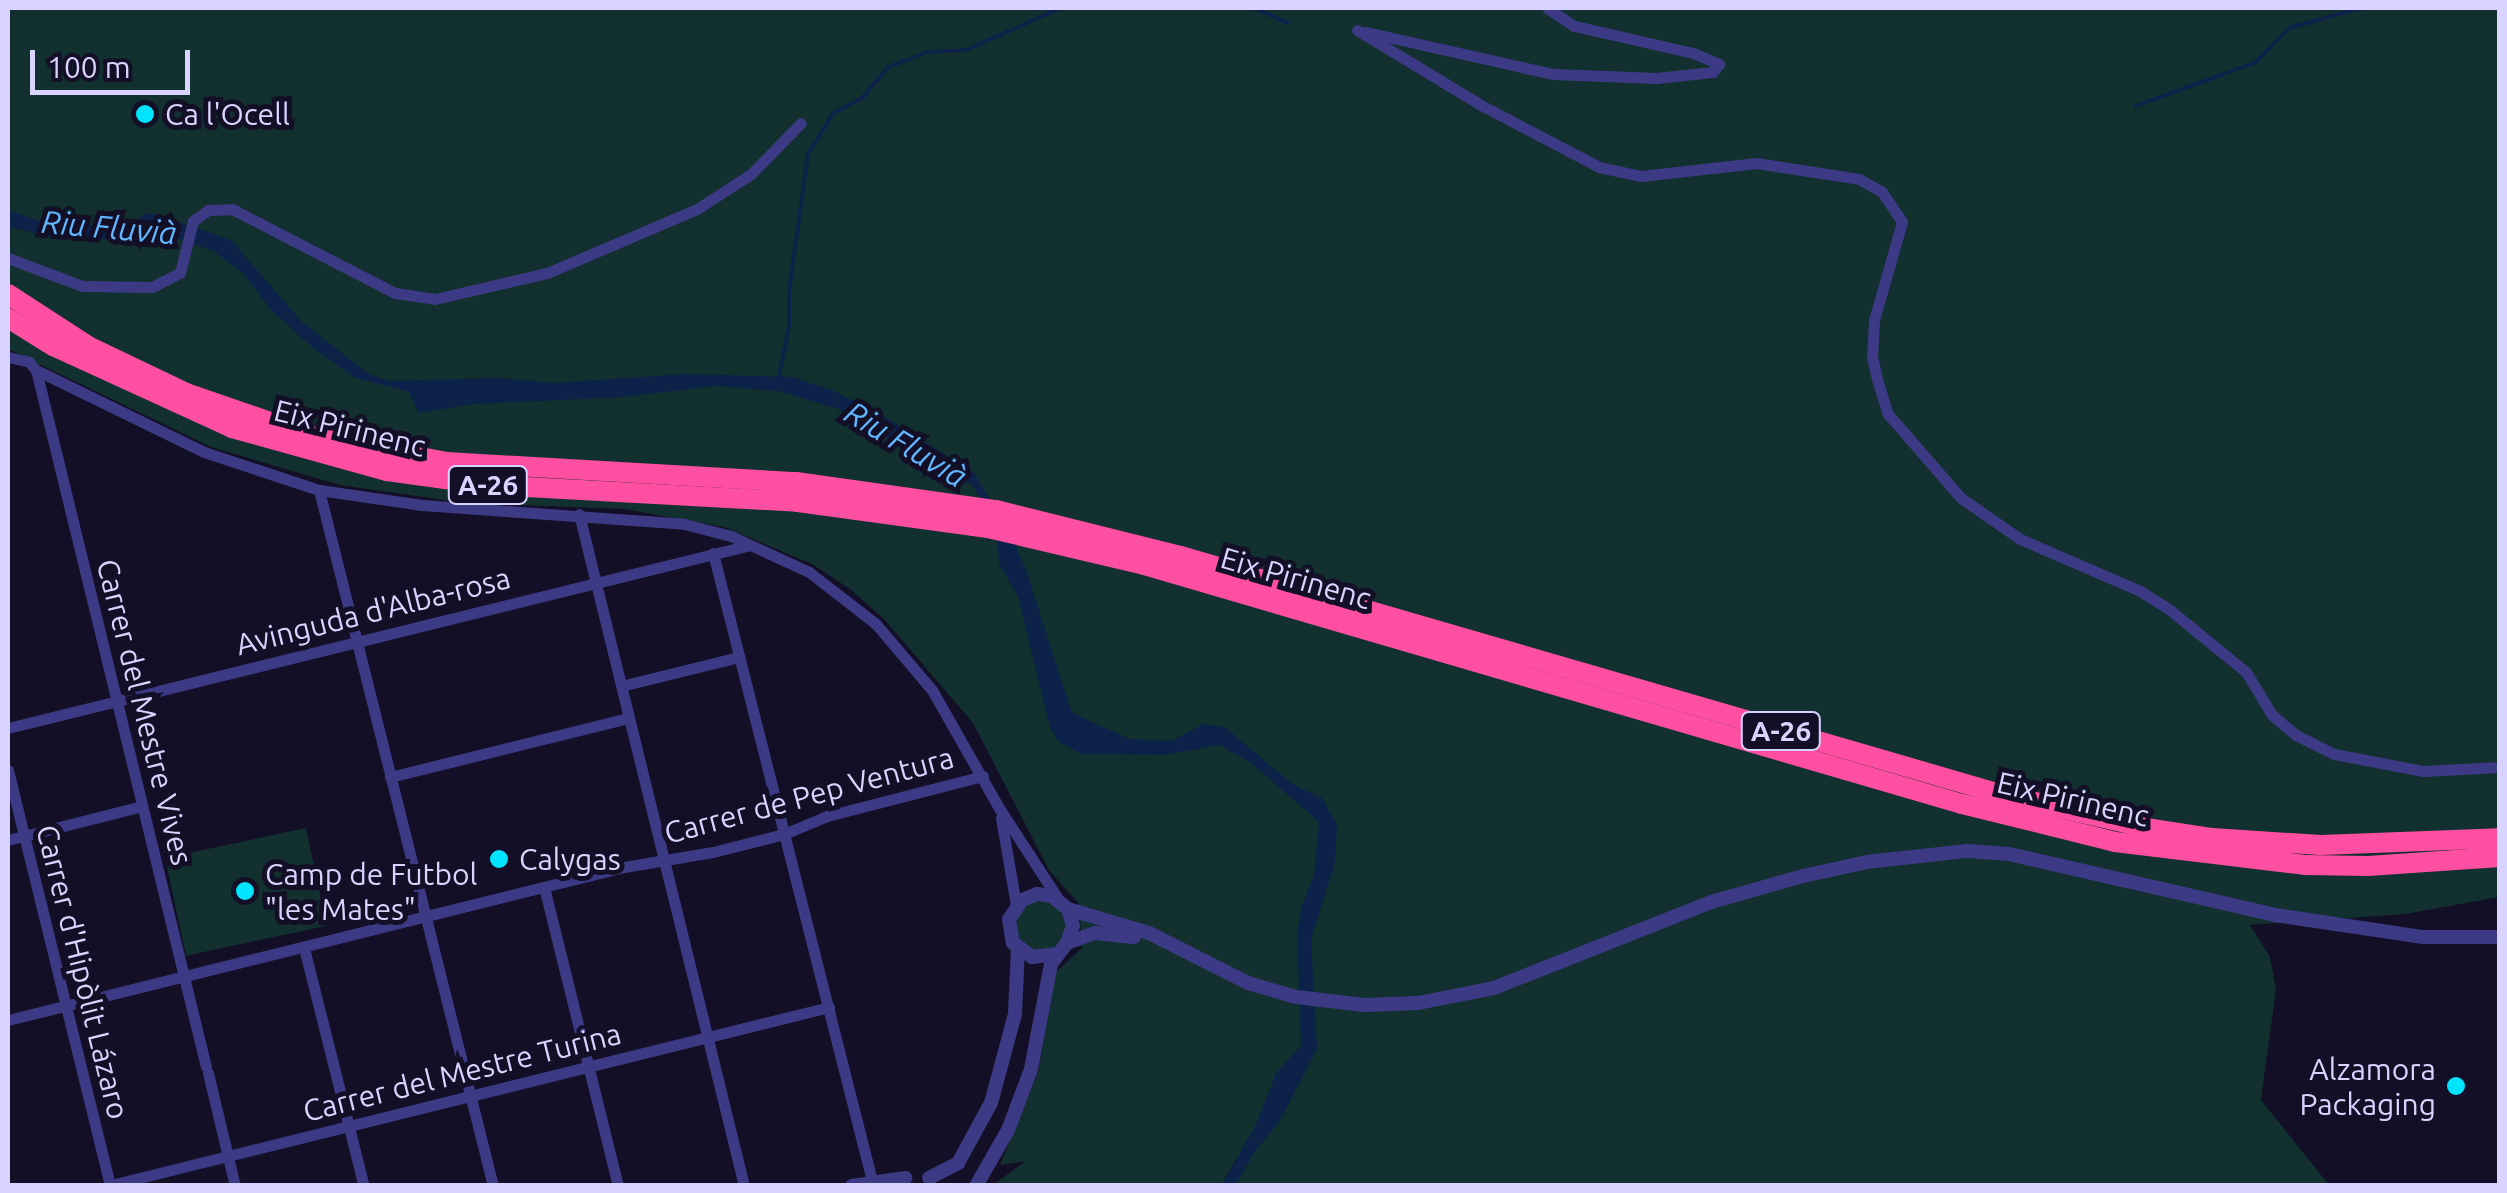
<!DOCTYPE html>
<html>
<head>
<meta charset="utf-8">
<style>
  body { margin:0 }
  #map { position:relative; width:2507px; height:1193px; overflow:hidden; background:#130f26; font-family:Ubuntu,sans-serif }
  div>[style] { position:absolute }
  .green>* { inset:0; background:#12302f; transform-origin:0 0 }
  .round { border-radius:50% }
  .water>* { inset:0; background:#0c2248 }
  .stream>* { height:4px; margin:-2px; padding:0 2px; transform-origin:2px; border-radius:2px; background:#0c2248 }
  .minor>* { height:11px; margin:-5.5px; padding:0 5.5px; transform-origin:5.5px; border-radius:5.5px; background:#3d3a85 }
  .tertiary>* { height:14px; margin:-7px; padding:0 7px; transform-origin:7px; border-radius:7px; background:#3d3a85 }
  .motorway>* { height:20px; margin:-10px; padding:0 10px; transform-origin:10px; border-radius:10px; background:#ff4fa3 }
  .dots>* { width:28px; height:28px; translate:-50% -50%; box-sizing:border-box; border:5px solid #130f26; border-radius:50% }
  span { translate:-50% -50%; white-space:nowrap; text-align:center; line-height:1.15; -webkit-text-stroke:10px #130f26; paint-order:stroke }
  .shield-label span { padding:2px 8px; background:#130f26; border:2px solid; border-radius:8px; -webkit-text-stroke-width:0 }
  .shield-label { font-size:28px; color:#d9d4ff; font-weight:700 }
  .poi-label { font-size:30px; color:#d9d4ff }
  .left { translate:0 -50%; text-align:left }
  .right { translate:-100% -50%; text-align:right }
  .street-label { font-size:30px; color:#d9d4ff }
  .water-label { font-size:32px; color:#62b6ff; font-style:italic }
  .frame { position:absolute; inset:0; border:10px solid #d9d4ff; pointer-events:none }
  .scale { position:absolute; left:30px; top:50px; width:160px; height:45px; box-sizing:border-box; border:5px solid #d9d4ff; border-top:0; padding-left:12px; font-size:30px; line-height:35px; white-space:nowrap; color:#d9d4ff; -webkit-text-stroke:8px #130f26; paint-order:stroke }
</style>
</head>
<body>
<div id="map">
  <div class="green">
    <i style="clip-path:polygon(8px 8px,2499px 8px,2499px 897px,2405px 914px,2250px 925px,2270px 957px,2276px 989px,2261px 1100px,2329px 1185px,1231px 1185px,1237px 1157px,1222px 1185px,993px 1185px,1026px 1161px,1000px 1165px,1038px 1072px,1056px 972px,1082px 948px,1079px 904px,1049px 870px,973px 723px,884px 619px,850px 589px,812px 564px,724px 527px,624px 509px,466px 503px,340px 485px,211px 447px,8px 349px)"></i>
    <i style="left:306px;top:828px;width:100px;height:144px;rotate:78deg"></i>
    <i class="round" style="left:1016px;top:901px;width:50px;height:50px"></i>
  </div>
  <div class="water">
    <i style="clip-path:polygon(8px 210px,50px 225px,131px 225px,146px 213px,157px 214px,231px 240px,302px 322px,369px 374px,389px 381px,500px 378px,553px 383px,686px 374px,792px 377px,834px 391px,882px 415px,973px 472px,1005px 522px,1026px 570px,1072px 713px,1130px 739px,1172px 741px,1203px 724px,1225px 727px,1292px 784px,1322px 798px,1337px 824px,1335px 862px,1311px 939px,1317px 1049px,1281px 1119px,1252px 1156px,1236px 1185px,1222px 1185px,1256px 1124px,1276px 1073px,1301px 1046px,1297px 933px,1301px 908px,1314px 874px,1319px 822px,1251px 763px,1220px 745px,1164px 755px,1081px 754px,1059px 742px,1050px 728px,1018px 597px,999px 564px,996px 525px,972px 485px,836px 408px,778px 391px,715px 386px,623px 397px,474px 404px,418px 413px,409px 392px,355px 378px,312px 347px,271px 310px,243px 273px,215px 252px,181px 239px,56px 239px,8px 226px)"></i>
  </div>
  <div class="stream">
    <i style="left:1254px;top:8px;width:37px;rotate:24deg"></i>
    <i style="left:2136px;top:106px;width:128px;rotate:-20.1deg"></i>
    <i style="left:2256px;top:62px;width:47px;rotate:-45.9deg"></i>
    <i style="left:2289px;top:28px;width:75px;rotate:-15.5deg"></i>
    <i style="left:778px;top:380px;width:54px;rotate:-78.3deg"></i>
    <i style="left:789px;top:327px;width:36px;rotate:-90deg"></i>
    <i style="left:789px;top:291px;width:138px;rotate:-82.1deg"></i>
    <i style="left:808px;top:154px;width:48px;rotate:-58.6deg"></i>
    <i style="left:833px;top:113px;width:33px;rotate:-27deg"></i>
    <i style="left:862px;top:98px;width:40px;rotate:-50deg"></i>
    <i style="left:888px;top:67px;width:43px;rotate:-20.6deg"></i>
    <i style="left:928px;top:52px;width:38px;rotate:-3deg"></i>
    <i style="left:966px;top:50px;width:104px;rotate:-23.9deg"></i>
  </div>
  <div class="minor">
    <i style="left:1357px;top:30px;width:143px;rotate:31.2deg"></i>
    <i style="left:1479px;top:104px;width:136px;rotate:27.7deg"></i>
    <i style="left:1599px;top:167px;width:43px;rotate:12.1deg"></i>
    <i style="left:1641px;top:176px;width:116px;rotate:-6.4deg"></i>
    <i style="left:1756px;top:163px;width:104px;rotate:8.8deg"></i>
    <i style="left:1859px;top:179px;width:26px;rotate:29deg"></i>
    <i style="left:1882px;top:192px;width:36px;rotate:56deg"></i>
    <i style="left:1902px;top:222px;width:102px;rotate:105.9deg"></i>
    <i style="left:1874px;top:320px;width:36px;rotate:93deg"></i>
    <i style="left:1872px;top:356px;width:24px;rotate:78deg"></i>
    <i style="left:1877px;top:379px;width:37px;rotate:73deg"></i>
    <i style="left:1888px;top:414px;width:111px;rotate:49deg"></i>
    <i style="left:1961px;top:498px;width:72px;rotate:34.8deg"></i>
    <i style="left:2020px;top:539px;width:131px;rotate:23.4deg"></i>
    <i style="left:2140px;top:591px;width:36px;rotate:32deg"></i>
    <i style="left:2170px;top:610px;width:98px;rotate:39.2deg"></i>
    <i style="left:2246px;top:672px;width:50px;rotate:58.8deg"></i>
    <i style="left:2272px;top:715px;width:31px;rotate:40deg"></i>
    <i style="left:2296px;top:735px;width:42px;rotate:26.6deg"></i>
    <i style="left:2334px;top:754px;width:91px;rotate:10.8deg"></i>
    <i style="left:2423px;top:771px;width:77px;rotate:-3deg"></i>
    <i style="left:1366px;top:32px;width:192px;rotate:12.7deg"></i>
    <i style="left:1553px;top:74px;width:103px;rotate:2.2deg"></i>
    <i style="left:1656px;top:78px;width:57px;rotate:-6deg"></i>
    <i style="left:1713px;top:72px;width:10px;rotate:-53deg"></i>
    <i style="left:1719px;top:64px;width:28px;rotate:-157deg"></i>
    <i style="left:1693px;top:53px;width:122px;rotate:-167.2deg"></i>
    <i style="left:1574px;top:26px;width:32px;rotate:-146deg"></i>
    <i style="left:8px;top:258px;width:79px;rotate:20.7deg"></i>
    <i style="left:82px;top:286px;width:70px;rotate:0.8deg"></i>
    <i style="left:152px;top:287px;width:31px;rotate:-27deg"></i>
    <i style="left:180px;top:273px;width:54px;rotate:-76deg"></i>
    <i style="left:193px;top:221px;width:19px;rotate:-36deg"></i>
    <i style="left:208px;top:210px;width:24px;rotate:-2deg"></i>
    <i style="left:232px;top:209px;width:183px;rotate:27.3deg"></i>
    <i style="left:395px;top:293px;width:40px;rotate:8.5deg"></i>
    <i style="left:435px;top:299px;width:115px;rotate:-13.1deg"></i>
    <i style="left:547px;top:273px;width:163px;rotate:-23.1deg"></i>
    <i style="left:697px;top:209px;width:64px;rotate:-32.9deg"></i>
    <i style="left:751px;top:174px;width:71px;rotate:-45.6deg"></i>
    <i style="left:8px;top:357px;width:22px;rotate:13deg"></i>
    <i style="left:29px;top:362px;width:11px;rotate:49deg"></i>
    <i style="left:36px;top:370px;width:187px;rotate:26deg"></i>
    <i style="left:204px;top:452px;width:121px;rotate:18.3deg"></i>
    <i style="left:319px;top:490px;width:104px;rotate:8.3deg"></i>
    <i style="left:422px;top:505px;width:263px;rotate:4.1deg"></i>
    <i style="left:684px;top:524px;width:49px;rotate:14.3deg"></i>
    <i style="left:731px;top:536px;width:86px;rotate:24.8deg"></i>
    <i style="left:809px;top:572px;width:85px;rotate:37.8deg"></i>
    <i style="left:876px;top:624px;width:87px;rotate:49.7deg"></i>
    <i style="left:932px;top:690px;width:136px;rotate:60.4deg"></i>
    <i style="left:999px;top:808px;width:110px;rotate:56.9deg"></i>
    <i style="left:36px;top:370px;width:717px;rotate:76.29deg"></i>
    <i style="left:319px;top:490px;width:717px;rotate:75.96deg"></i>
    <i style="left:579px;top:514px;width:692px;rotate:76.2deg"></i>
    <i style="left:713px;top:553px;width:648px;rotate:75.79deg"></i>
    <i style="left:621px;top:686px;width:122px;rotate:-13.8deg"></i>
    <i style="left:8px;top:728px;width:764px;rotate:-13.85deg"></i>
    <i style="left:8px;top:770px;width:428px;rotate:76.2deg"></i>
    <i style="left:390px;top:777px;width:246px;rotate:-13.9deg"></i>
    <i style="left:1001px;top:818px;width:88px;rotate:80.2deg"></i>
    <i style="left:8px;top:840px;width:138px;rotate:-14.2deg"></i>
    <i style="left:544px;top:887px;width:308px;rotate:76.1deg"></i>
    <i style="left:304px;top:948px;width:245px;rotate:75.9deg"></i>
    <i style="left:8px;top:1020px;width:635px;rotate:-13.95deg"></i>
    <i style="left:624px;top:867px;width:90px;rotate:-9.6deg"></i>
    <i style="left:713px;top:852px;width:73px;rotate:-14.2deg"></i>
    <i style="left:784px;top:834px;width:47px;rotate:-22.7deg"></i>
    <i style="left:827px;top:816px;width:161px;rotate:-14.4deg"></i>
    <i style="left:208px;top:1073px;width:116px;rotate:76.6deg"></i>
    <i style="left:107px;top:1186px;width:744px;rotate:-13.92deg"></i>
  </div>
  <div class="tertiary">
    <i style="left:1068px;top:909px;width:84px;rotate:16.5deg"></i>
    <i style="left:1149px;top:933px;width:111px;rotate:26.8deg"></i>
    <i style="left:1248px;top:983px;width:50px;rotate:16.3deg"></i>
    <i style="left:1296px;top:997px;width:69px;rotate:6.6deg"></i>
    <i style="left:1365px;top:1005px;width:53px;rotate:-2.2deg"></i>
    <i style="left:1418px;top:1003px;width:77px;rotate:-11.2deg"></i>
    <i style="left:1494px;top:988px;width:233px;rotate:-21.6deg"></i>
    <i style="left:1711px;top:902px;width:96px;rotate:-15.8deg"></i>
    <i style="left:1803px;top:876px;width:66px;rotate:-12.3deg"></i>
    <i style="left:1867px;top:862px;width:101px;rotate:-6.3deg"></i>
    <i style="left:1967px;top:851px;width:42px;rotate:4.1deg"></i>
    <i style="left:2009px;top:854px;width:273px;rotate:12.9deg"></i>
    <i style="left:2275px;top:915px;width:150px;rotate:8.5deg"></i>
    <i style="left:2423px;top:937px;width:77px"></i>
    <i style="left:1067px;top:943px;width:30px;rotate:-20deg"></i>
    <i style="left:1095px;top:933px;width:39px;rotate:6deg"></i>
    <i style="left:929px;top:1178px;width:33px;rotate:-27deg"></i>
    <i style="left:958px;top:1163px;width:68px;rotate:-61.2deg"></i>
    <i style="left:991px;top:1103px;width:92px;rotate:-74.9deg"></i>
    <i style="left:1015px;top:1014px;width:65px;rotate:-87.4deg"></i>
    <i style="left:852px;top:1186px;width:54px;rotate:-8.6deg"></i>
    <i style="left:976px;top:1186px;width:64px;rotate:-60.3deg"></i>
    <i style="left:1008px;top:1130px;width:65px;rotate:-69.3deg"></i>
    <i style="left:1031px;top:1069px;width:107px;rotate:-79.2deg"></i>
    <i style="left:1051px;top:964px;width:26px;rotate:-53deg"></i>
    <i style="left:1067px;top:943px;width:18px;rotate:-71deg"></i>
    <i style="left:1073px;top:926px;width:18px;rotate:-106deg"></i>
    <i style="left:1068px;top:909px;width:21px;rotate:-141deg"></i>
    <i style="left:1052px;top:896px;width:15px;rotate:-172deg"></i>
    <i style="left:1037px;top:894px;width:16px;rotate:158deg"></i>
    <i style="left:1022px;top:900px;width:23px;rotate:124deg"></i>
    <i style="left:1009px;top:919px;width:24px;rotate:81deg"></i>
    <i style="left:1013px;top:943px;width:24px;rotate:36deg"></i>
    <i style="left:1032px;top:957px;width:24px;rotate:-7deg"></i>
  </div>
  <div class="motorway">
    <i style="left:8px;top:294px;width:95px;rotate:33deg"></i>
    <i style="left:88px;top:346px;width:109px;rotate:25.6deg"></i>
    <i style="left:186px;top:393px;width:135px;rotate:19deg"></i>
    <i style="left:314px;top:437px;width:134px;rotate:10.7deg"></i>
    <i style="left:446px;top:462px;width:351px;rotate:3.3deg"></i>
    <i style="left:796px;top:482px;width:202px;rotate:8deg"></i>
    <i style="left:996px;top:510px;width:191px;rotate:14deg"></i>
    <i style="left:1181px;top:556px;width:853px;rotate:16.2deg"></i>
    <i style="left:2000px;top:794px;width:156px;rotate:13deg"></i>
    <i style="left:2152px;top:829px;width:61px;rotate:8.5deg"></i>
    <i style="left:2212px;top:838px;width:109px;rotate:3.7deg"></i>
    <i style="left:2321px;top:845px;width:179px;rotate:-2.2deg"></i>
    <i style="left:8px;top:318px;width:53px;rotate:31.9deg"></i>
    <i style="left:53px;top:346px;width:197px;rotate:24.6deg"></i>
    <i style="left:232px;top:428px;width:161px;rotate:15.5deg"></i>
    <i style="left:387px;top:471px;width:103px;rotate:7.8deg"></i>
    <i style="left:489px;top:485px;width:309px;rotate:3.1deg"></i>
    <i style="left:798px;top:502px;width:192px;rotate:7.8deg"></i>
    <i style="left:988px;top:528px;width:160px;rotate:13.3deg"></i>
    <i style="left:1144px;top:565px;width:852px;rotate:16.29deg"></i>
    <i style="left:1962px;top:804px;width:158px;rotate:13.9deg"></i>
    <i style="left:2115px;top:842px;width:191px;rotate:6.9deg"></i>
    <i style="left:2305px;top:865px;width:63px;rotate:0.9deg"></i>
    <i style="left:2368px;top:866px;width:132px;rotate:-3.9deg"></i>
  </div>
  <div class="dots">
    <i style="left:145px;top:114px;background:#00e5ff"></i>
    <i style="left:499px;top:859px;background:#00e5ff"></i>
    <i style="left:245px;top:891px;background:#00e5ff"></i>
    <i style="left:2456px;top:1086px;background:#00e5ff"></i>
  </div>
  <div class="shield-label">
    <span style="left:488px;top:485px">A-26</span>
    <span style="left:1781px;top:731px">A-26</span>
  </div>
  <div class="poi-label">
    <span class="left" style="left:165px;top:114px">Ca l'Ocell</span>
    <span class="left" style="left:519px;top:859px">Calygas</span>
    <span class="left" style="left:265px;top:891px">Camp de Futbol<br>"les Mates"</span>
    <span class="right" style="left:2436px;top:1086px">Alzamora<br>Packaging</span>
  </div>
  <div class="street-label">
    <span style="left:350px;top:428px;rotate:14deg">Eix Pirinenc</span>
    <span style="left:1296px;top:578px;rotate:16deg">Eix Pirinenc</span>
    <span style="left:373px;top:611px;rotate:-14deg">Avinguda d'Alba-rosa</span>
    <span style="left:145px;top:712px;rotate:76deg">Carrer del Mestre Vives</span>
    <span style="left:809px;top:795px;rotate:-15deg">Carrer de Pep Ventura</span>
    <span style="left:2073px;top:799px;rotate:13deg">Eix Pirinenc</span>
    <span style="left:83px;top:972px;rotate:76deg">Carrer d'Hipòlit Lázaro</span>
    <span style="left:462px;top:1072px;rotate:-14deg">Carrer del Mestre Turina</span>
  </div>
  <div class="water-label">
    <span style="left:109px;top:227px;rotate:5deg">Riu Fluvià</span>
    <span style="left:906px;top:444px;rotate:31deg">Riu Fluvià</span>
  </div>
  <div class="frame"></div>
  <div class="scale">100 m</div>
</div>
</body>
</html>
